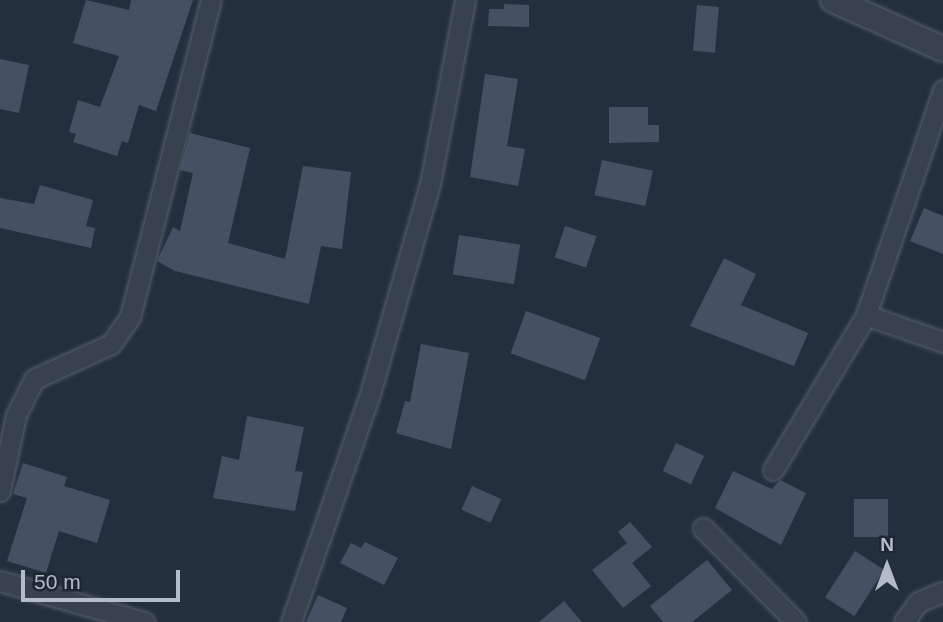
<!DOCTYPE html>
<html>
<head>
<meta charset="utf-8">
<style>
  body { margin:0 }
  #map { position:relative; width:943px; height:622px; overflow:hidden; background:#242f3e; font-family:Helvetica,sans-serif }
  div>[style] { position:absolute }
  .building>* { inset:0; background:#455162; transform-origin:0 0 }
  .roads { filter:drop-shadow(0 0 2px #565f6c) drop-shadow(0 0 2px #565f6c) }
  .minor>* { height:19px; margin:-9.5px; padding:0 9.5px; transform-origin:9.5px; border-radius:9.5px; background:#38414e }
  .tertiary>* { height:24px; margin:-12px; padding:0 12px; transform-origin:12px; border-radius:12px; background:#38414e }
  span { translate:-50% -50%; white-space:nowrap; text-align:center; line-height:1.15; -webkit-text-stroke:7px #1d2633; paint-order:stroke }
  .north { position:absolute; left:852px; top:531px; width:70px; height:70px; -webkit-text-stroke:5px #1d2633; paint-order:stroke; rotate:0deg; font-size:19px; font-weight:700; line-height:28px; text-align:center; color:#b4bcc9 }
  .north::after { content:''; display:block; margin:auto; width:24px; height:32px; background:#b4bcc9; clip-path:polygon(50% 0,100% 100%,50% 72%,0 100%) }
  .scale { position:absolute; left:21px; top:570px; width:159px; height:32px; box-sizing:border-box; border:4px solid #b4bcc9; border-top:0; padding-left:9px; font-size:21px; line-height:24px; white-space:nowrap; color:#b4bcc9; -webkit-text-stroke:5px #1d2633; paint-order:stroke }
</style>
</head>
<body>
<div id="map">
  <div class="building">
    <i style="clip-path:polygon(86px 0,129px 10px,131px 0,193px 0,156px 111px,139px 105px,128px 143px,122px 141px,117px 156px,73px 142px,76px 134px,69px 132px,78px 100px,100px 107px,119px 56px,73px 43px)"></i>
    <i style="clip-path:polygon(504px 4px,529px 5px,529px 27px,488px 26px,489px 9px,504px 9px)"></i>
    <i style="left:697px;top:5px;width:22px;height:46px;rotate:5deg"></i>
    <i style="clip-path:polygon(0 59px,29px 65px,19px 113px,0 109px)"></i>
    <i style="clip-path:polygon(485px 74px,518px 79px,507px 146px,525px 149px,518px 186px,470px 177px)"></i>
    <i style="clip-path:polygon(609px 107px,648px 107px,648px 125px,659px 125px,659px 142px,609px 143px)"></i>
    <i style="clip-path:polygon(190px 133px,250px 148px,228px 243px,285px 259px,303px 166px,351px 172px,342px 249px,321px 246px,309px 304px,175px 271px,157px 261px,173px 227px,180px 231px,193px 173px,180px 170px)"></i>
    <i style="left:602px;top:160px;width:52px;height:36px;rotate:12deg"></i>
    <i style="clip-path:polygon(40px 185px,93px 200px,86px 226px,95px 228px,91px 248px,0 228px,0 198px,34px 204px)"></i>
    <i style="clip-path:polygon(924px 208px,943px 216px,943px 254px,910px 241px)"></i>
    <i style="left:565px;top:226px;width:33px;height:33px;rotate:18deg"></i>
    <i style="left:459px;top:235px;width:62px;height:40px;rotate:9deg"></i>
    <i style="clip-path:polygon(724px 258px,756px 274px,741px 305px,808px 333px,794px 366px,690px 326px)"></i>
    <i style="left:526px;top:311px;width:79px;height:45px;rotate:20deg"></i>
    <i style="clip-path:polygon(421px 344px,469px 353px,451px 449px,396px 433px,405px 401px,410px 402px)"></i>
    <i style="clip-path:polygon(247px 416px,304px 427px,295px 471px,303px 472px,295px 511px,213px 498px,222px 456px,239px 460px)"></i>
    <i style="left:676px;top:443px;width:31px;height:31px;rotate:25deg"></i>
    <i style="clip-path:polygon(23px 463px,67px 477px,64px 486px,110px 500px,97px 543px,59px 531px,46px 573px,7px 561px,27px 498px,13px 494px)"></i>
    <i style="clip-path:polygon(733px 471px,772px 489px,780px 480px,806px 493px,781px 545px,715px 508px)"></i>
    <i style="left:472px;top:486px;width:32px;height:26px;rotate:24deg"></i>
    <i style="left:854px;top:499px;width:34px;height:38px"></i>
    <i style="clip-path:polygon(630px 522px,652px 547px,632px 563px,651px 586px,623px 608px,592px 570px,627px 543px,618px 532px)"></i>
    <i style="clip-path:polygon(365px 542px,398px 558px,384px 585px,340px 563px,351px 543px,361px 548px)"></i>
    <i style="left:855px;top:551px;width:35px;height:55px;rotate:33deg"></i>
    <i style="clip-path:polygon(707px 560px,732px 590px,692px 622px,663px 622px,650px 606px)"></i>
    <i style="clip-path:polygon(318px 595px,347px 608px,341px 622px,306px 622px)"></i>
    <i style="clip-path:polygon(564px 601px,582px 622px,539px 622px)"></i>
  </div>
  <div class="roads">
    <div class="minor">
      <i style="left:866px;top:315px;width:82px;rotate:19.3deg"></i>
      <i style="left:773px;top:470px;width:181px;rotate:-59deg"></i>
      <i style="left:866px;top:315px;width:238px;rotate:-71.1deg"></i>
      <i style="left:0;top:491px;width:78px;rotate:-78.1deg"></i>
      <i style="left:16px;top:415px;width:40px;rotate:-63.4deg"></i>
      <i style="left:34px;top:379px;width:85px;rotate:-24.4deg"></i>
      <i style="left:111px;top:344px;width:33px;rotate:-55deg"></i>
      <i style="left:130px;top:317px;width:327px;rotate:-75.7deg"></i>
      <i style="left:703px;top:528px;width:132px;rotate:45.3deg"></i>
      <i style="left:0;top:581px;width:150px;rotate:15.9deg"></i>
      <i style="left:291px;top:622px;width:241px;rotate:-70.9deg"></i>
      <i style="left:370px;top:394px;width:218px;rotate:-74.1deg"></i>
      <i style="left:430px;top:184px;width:187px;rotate:-79.2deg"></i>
      <i style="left:904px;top:622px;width:24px;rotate:-55deg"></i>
      <i style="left:918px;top:602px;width:27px;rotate:-22deg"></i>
    </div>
    <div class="tertiary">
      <i style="left:833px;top:0;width:120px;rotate:24deg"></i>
    </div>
  </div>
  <div class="north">N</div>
  <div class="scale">50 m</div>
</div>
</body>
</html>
